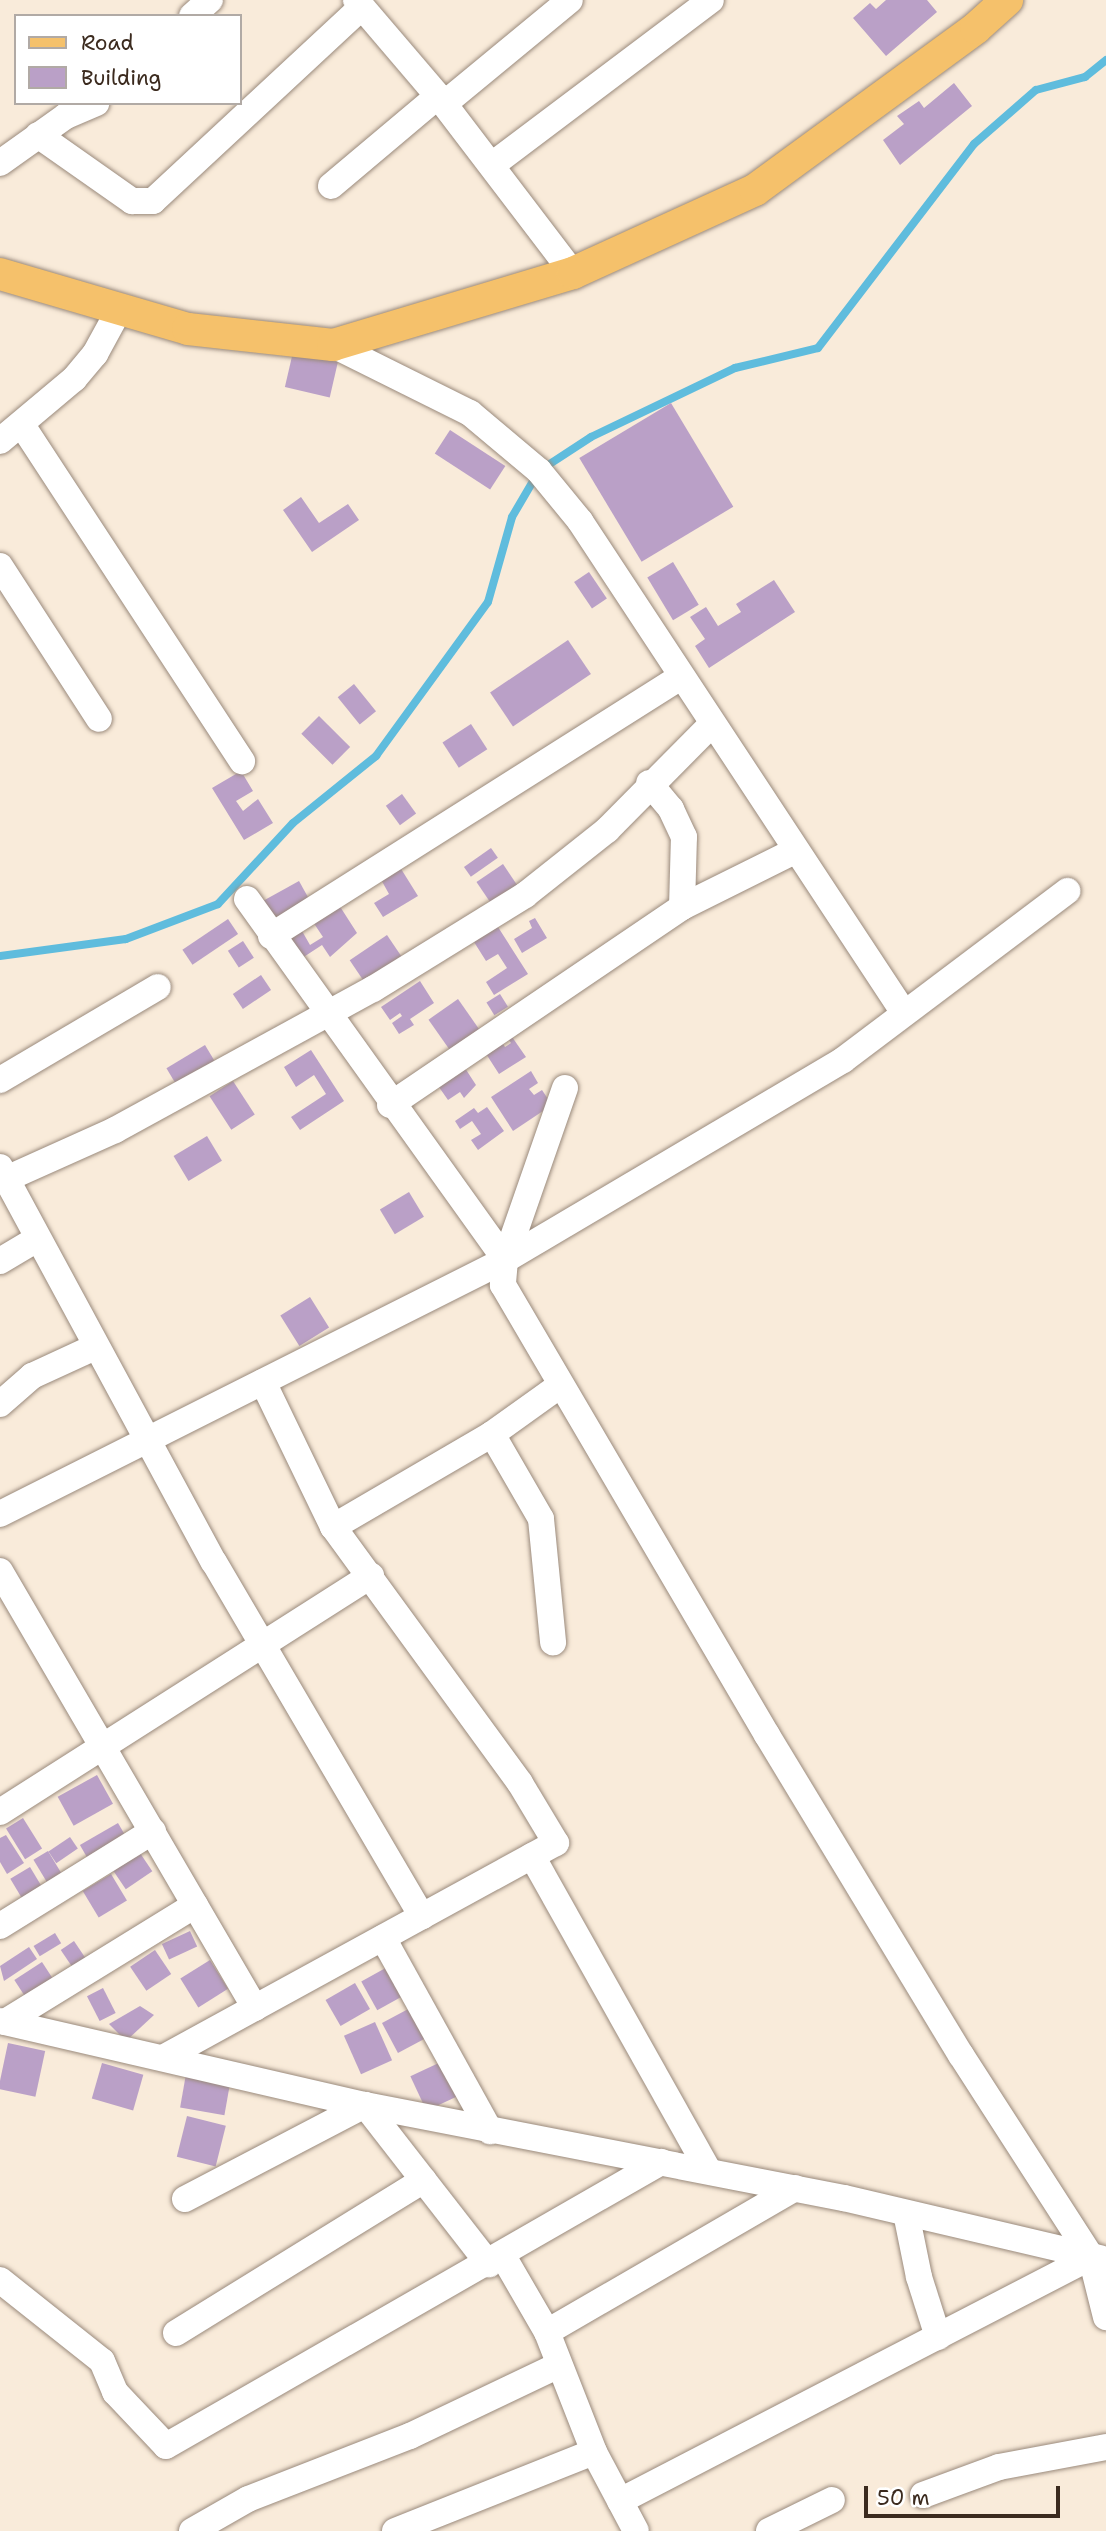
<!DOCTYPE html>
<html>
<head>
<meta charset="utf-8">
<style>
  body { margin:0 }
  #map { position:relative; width:1106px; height:2531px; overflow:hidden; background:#f9ebda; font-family:"Shantell Sans",sans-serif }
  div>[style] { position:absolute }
  .stream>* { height:8px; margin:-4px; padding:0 4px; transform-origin:4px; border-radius:4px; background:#5fbcdd }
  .building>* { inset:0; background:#baa0c7; transform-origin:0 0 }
  .roads { filter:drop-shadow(0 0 2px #9a8a7c) drop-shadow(0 0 2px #9a8a7c) }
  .minor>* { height:26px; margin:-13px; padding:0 13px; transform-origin:13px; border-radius:13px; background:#fff }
  .major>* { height:32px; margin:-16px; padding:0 16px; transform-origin:16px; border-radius:16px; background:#f5c16b }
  span { translate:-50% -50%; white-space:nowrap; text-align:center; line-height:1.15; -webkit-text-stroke:6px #fff; paint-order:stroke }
  .legend { position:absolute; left:14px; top:14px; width:228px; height:91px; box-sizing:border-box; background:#fff; border:2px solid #b1aaa5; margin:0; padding:9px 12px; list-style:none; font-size:21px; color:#3b2a1e }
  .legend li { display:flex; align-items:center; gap:14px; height:35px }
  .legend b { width:35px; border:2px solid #b1aaa5 }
  .scale { position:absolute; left:864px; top:2486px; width:196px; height:32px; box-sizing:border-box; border:4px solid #3b2a1e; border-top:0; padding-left:9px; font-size:21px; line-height:24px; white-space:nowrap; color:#3b2a1e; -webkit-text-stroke:5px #fff; paint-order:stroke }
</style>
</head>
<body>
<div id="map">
  <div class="stream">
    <i style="left:0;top:956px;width:127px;rotate:-7.7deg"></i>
    <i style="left:126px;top:939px;width:98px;rotate:-20.8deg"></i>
    <i style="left:218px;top:904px;width:110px;rotate:-47.2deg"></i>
    <i style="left:293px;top:823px;width:107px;rotate:-38.9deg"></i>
    <i style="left:376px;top:756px;width:190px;rotate:-54deg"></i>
    <i style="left:488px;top:602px;width:88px;rotate:-74.2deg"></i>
    <i style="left:512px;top:517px;width:53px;rotate:-59.6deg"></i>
    <i style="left:539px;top:471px;width:62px;rotate:-33.2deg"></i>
    <i style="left:591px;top:437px;width:160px;rotate:-25.6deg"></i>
    <i style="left:735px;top:368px;width:85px;rotate:-13.5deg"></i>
    <i style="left:818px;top:348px;width:257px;rotate:-52.6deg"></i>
    <i style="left:974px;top:144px;width:82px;rotate:-41.1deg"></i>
    <i style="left:1036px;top:90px;width:51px;rotate:-14.9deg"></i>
    <i style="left:1085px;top:77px;width:27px;rotate:-39deg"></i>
  </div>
  <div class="building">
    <i style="clip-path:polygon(886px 0,927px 0,937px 12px,886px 56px,853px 18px,870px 3px,876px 9px)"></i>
    <i style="clip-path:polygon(954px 83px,972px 106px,900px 165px,883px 140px,904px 124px,897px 116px,919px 101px,924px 108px)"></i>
    <i style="left:293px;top:352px;width:46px;height:36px;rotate:13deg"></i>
    <i style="left:671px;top:403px;width:121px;height:107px;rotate:59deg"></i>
    <i style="left:450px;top:430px;width:66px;height:28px;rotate:33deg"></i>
    <i style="clip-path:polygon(301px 497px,319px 523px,348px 504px,359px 520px,312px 552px,283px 510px)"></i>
    <i style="left:673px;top:562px;width:50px;height:30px;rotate:59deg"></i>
    <i style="left:589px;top:572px;width:32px;height:18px;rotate:56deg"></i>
    <i style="clip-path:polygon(774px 580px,795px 612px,709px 668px,695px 646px,705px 639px,690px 617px,706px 607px,718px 626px,741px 612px,736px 604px)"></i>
    <i style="left:568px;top:640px;width:41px;height:94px;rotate:56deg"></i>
    <i style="left:354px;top:684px;width:35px;height:21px;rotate:51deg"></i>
    <i style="left:319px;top:716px;width:44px;height:25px;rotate:45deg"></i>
    <i style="left:471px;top:724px;width:30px;height:34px;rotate:57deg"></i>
    <i style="clip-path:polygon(241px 771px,253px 791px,236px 801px,243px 811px,258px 799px,273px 823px,244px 840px,212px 788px)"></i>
    <i style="left:402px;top:794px;width:24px;height:20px;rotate:54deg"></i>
    <i style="left:491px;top:848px;width:12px;height:33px;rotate:55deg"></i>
    <i style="clip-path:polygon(398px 864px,418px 896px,383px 917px,374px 903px,389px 894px,379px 876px)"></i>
    <i style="left:503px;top:864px;width:27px;height:32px;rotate:56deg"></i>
    <i style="left:299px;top:881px;width:23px;height:47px;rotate:61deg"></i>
    <i style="clip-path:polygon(339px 905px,357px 933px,330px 957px,322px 945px,293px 964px,281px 945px,302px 931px,310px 945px,323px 937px,313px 922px)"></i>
    <i style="clip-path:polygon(535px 918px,547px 938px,522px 953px,514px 939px,532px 928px,529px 921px)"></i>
    <i style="left:228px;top:919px;width:18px;height:55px;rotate:56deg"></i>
    <i style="clip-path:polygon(498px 927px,528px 974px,494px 995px,486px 982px,507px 968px,498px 954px,486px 961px,474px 942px)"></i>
    <i style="left:387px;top:935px;width:32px;height:45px;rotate:56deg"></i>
    <i style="left:243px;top:941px;width:20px;height:18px;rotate:57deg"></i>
    <i style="left:261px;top:975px;width:18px;height:34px;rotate:56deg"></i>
    <i style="clip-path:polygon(420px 981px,434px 1003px,410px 1019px,414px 1025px,399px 1034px,392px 1023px,402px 1016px,400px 1013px,390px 1020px,381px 1007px)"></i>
    <i style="left:500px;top:994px;width:15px;height:16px;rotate:58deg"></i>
    <i style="left:458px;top:999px;width:39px;height:36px;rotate:55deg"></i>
    <i style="clip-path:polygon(510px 1034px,526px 1057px,499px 1074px,481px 1046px,498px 1036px,505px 1047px,511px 1043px,507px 1037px)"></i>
    <i style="left:205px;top:1045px;width:23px;height:45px;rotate:59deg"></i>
    <i style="clip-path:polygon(311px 1050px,344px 1101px,300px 1130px,291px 1117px,326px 1094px,314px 1075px,296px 1087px,284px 1067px)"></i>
    <i style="clip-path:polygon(461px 1062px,476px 1085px,464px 1098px,460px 1092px,448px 1100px,434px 1080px)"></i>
    <i style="clip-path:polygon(531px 1071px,538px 1083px,529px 1089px,534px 1095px,542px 1090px,552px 1105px,513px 1131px,491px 1097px)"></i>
    <i style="left:233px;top:1081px;width:40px;height:28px;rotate:57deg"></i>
    <i style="clip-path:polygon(487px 1107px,504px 1131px,478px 1150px,471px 1140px,481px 1134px,472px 1121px,460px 1129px,455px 1121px,474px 1108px,478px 1113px)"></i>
    <i style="left:207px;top:1136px;width:29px;height:39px;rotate:59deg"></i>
    <i style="left:409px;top:1192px;width:29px;height:34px;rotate:59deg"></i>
    <i style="left:310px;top:1297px;width:36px;height:35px;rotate:58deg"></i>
    <i style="left:97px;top:1775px;width:33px;height:45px;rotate:61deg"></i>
    <i style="left:23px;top:1818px;width:36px;height:20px;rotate:58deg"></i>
    <i style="left:118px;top:1823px;width:22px;height:44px;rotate:60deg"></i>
    <i style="clip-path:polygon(6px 1835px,24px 1863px,7px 1874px,0 1862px,0 1838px)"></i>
    <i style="left:70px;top:1837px;width:14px;height:26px;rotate:56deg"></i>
    <i style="left:48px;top:1851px;width:31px;height:17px;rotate:59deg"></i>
    <i style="left:140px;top:1853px;width:22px;height:32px;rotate:56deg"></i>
    <i style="left:30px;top:1867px;width:29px;height:23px;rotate:59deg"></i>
    <i style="left:111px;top:1874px;width:31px;height:33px;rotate:59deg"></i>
    <i style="left:190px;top:1931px;width:17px;height:31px;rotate:65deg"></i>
    <i style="left:55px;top:1933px;width:12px;height:25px;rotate:59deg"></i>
    <i style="left:74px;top:1941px;width:27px;height:16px;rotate:56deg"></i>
    <i style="clip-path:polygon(29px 1947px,37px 1959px,4px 1981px,0 1966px)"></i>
    <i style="left:155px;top:1950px;width:29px;height:30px;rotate:56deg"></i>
    <i style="left:210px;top:1960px;width:34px;height:35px;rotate:58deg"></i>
    <i style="left:42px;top:1962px;width:20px;height:33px;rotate:57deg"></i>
    <i style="left:391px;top:1965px;width:33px;height:34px;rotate:61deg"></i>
    <i style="left:355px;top:1983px;width:30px;height:34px;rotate:60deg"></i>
    <i style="left:103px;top:1988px;width:28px;height:18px;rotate:63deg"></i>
    <i style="clip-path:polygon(140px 2006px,154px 2015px,126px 2041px,109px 2024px)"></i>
    <i style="left:412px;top:2007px;width:34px;height:34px;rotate:62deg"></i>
    <i style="left:375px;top:2022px;width:42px;height:34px;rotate:66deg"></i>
    <i style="left:8px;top:2043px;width:38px;height:47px;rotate:12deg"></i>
    <i style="left:443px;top:2061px;width:38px;height:36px;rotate:65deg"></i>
    <i style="left:102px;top:2063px;width:43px;height:37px;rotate:16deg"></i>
    <i style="left:186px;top:2074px;width:45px;height:34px;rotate:10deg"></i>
    <i style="left:187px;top:2116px;width:40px;height:42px;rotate:14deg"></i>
  </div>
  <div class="roads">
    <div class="minor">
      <i style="left:356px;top:0;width:126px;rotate:49.5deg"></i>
      <i style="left:438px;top:96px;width:223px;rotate:52.7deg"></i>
      <i style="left:192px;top:16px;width:24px;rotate:-42deg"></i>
      <i style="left:444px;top:104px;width:163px;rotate:-39.5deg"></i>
      <i style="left:38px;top:135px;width:115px;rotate:35.1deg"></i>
      <i style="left:132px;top:201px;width:21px"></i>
      <i style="left:153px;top:201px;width:285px;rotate:-42.9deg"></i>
      <i style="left:0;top:163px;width:81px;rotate:-35.5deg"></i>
      <i style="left:66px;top:116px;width:33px;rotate:-23deg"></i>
      <i style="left:492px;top:165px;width:274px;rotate:-37deg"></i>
      <i style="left:331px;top:186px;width:140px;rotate:-40.1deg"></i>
      <i style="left:333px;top:345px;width:153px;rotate:26.4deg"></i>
      <i style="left:470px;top:413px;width:90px;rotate:40deg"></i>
      <i style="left:539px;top:471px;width:65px;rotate:50.6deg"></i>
      <i style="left:580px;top:521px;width:589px;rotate:56.63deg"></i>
      <i style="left:22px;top:425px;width:402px;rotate:56.8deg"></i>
      <i style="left:0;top:441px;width:97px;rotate:-40deg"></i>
      <i style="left:74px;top:379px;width:33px;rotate:-50deg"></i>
      <i style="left:95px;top:354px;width:50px;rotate:-61.4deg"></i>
      <i style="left:0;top:566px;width:182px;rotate:57.1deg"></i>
      <i style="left:247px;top:899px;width:444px;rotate:54.4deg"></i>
      <i style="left:682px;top:907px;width:126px;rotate:-26.4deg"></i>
      <i style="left:271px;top:936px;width:485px;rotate:-32.3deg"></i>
      <i style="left:0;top:1080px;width:183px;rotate:-30.5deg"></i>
      <i style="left:565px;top:1088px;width:182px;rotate:109.2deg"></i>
      <i style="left:505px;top:1260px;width:25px;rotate:95deg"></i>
      <i style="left:503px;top:1285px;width:522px;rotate:59.6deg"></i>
      <i style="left:767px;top:1735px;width:374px;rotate:58.8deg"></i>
      <i style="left:961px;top:2055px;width:240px;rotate:57.2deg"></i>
      <i style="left:1091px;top:2257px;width:62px;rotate:76deg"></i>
      <i style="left:390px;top:1105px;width:353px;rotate:-34.1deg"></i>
      <i style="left:682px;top:907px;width:70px;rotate:-88.4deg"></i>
      <i style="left:684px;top:837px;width:31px;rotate:-115deg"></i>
      <i style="left:671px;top:809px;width:34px;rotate:-130deg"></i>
      <i style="left:0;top:1167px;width:449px;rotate:61.6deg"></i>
      <i style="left:214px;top:1562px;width:411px;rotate:59.6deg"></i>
      <i style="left:6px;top:1179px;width:120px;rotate:-24.2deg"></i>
      <i style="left:115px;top:1130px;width:294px;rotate:-28.7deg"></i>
      <i style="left:373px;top:989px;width:179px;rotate:-31.7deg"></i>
      <i style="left:525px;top:895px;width:105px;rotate:-38.4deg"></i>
      <i style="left:607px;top:830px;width:149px;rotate:-45.3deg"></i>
      <i style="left:0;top:1261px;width:43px;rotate:-30.7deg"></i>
      <i style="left:263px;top:1382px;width:161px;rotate:64.2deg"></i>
      <i style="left:0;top:1404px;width:43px;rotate:-41.2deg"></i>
      <i style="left:32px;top:1376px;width:69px;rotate:-24.7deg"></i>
      <i style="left:492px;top:1434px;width:98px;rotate:60deg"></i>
      <i style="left:541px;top:1519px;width:124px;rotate:84.4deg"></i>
      <i style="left:0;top:1514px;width:565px;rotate:-26.7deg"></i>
      <i style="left:505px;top:1260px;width:393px;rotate:-30.6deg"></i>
      <i style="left:843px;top:1060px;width:281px;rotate:-37deg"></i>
      <i style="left:0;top:1571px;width:506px;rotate:59.74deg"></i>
      <i style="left:0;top:1812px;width:440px;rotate:-32.5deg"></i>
      <i style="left:532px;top:1856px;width:360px;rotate:60.7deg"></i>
      <i style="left:0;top:1926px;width:180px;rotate:-31.8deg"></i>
      <i style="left:383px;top:1938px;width:221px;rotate:61deg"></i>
      <i style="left:0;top:2021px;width:375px;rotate:13deg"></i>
      <i style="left:365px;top:2105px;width:488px;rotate:11deg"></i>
      <i style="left:844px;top:2198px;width:263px;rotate:13.2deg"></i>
      <i style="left:5px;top:2022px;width:223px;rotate:-31.6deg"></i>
      <i style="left:163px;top:2058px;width:448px;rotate:-28.7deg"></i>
      <i style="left:556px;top:1843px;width:70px;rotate:-121deg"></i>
      <i style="left:520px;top:1783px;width:317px;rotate:-126.1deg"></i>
      <i style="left:333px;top:1527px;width:184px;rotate:-30.3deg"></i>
      <i style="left:492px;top:1434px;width:82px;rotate:-35.6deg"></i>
      <i style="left:185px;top:2199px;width:203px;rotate:-27.6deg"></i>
      <i style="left:365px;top:2105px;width:202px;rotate:52.1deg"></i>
      <i style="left:906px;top:2213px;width:65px;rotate:78.5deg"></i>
      <i style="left:919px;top:2277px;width:63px;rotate:72.4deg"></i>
      <i style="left:503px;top:2256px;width:88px;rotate:59.9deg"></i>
      <i style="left:547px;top:2332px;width:129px;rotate:68.6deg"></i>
      <i style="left:594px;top:2452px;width:89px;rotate:62deg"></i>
      <i style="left:0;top:2280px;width:130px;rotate:38.5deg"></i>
      <i style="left:102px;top:2361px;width:34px;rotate:67deg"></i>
      <i style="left:115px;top:2392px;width:74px;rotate:46.6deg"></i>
      <i style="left:166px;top:2446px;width:571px;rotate:-29.84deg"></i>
      <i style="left:547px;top:2332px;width:287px;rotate:-30.1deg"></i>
      <i style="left:176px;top:2333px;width:291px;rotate:-31.7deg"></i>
      <i style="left:923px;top:2495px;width:81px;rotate:-20.2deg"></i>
      <i style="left:999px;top:2467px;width:109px;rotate:-10.6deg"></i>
      <i style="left:620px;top:2501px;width:530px;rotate:-27.39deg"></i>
      <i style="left:192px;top:2531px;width:64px;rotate:-29.7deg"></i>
      <i style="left:248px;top:2499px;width:174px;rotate:-21.3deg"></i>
      <i style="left:410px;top:2436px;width:165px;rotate:-25.5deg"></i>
      <i style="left:395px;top:2531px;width:214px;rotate:-21.7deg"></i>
      <i style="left:769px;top:2531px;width:70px;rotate:-26.2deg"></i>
    </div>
    <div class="major">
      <i style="left:0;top:274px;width:196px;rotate:16.3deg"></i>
      <i style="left:188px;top:329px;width:146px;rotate:6.3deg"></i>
      <i style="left:333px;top:345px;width:251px;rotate:-16.7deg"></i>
      <i style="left:573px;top:273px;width:200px;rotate:-24.5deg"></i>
      <i style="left:755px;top:190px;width:274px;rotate:-36.2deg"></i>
      <i style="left:976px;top:28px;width:42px;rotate:-42.1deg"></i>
    </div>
  </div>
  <ul class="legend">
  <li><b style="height:9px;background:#f5c16b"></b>Road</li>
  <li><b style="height:19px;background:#baa0c7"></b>Building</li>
  </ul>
  <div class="scale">50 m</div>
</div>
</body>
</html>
